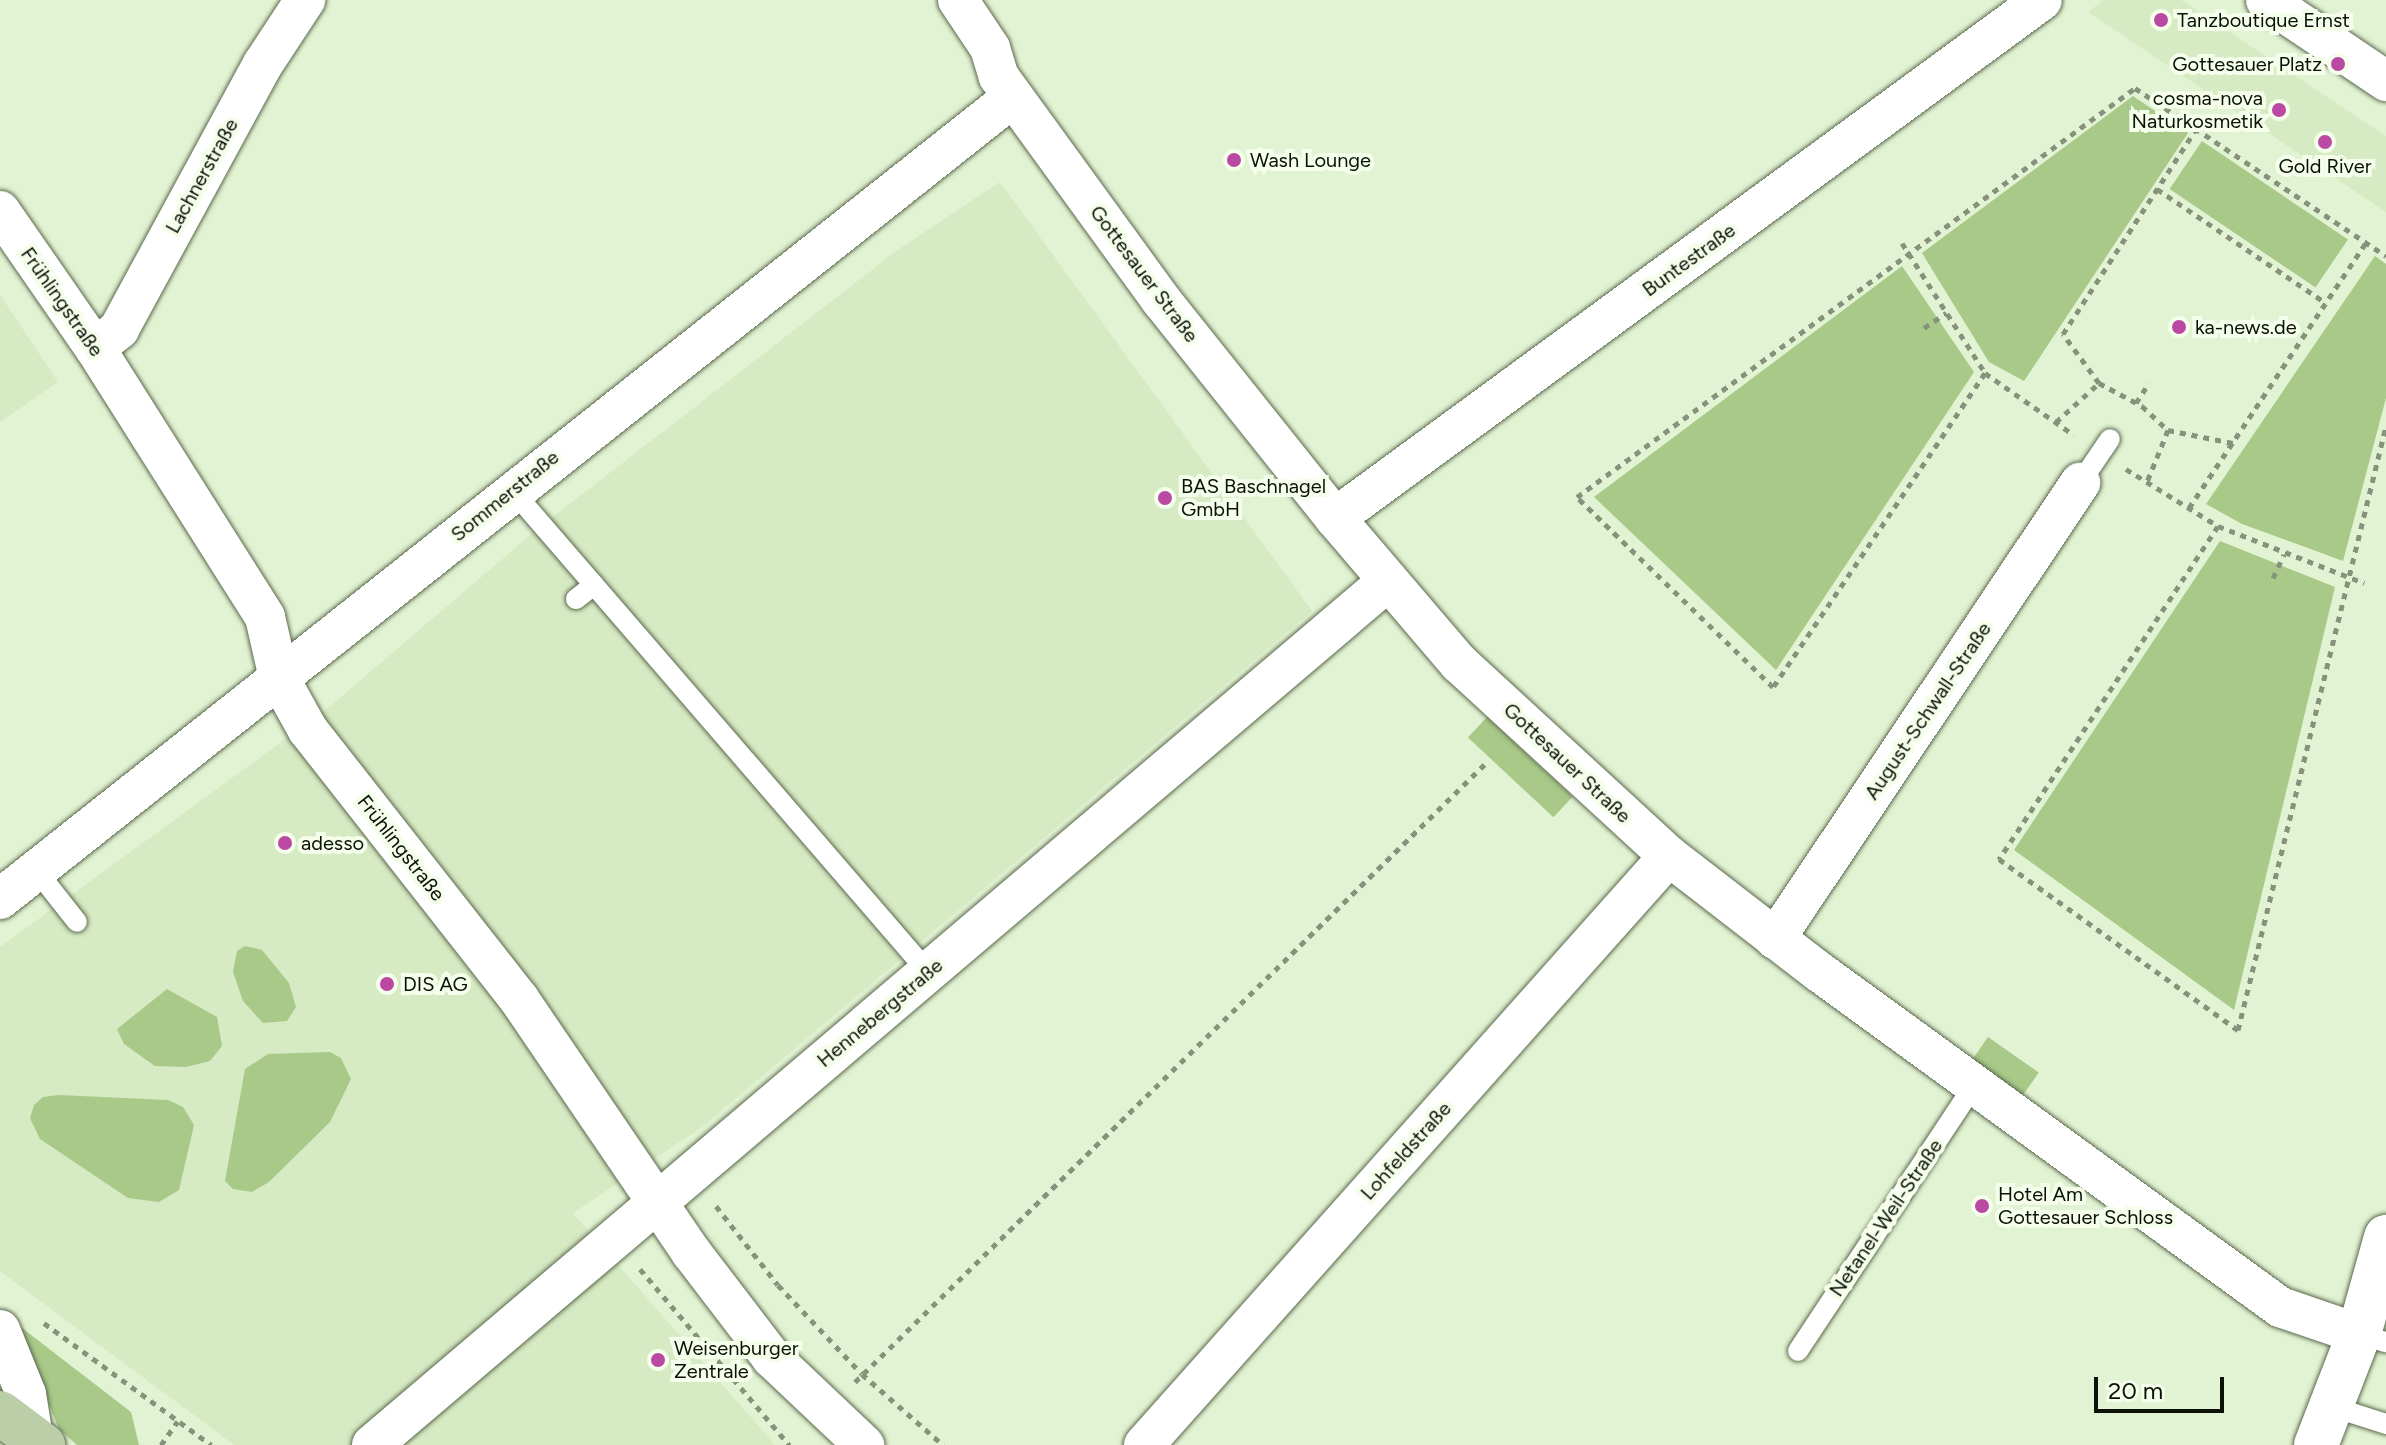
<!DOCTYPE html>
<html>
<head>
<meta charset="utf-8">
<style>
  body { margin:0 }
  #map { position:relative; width:2386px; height:1445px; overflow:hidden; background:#e2f3d3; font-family:Figtree,sans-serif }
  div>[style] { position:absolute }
  .built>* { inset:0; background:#d6eac3 }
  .green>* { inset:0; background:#a8c988; transform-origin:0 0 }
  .path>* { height:5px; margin-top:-2.5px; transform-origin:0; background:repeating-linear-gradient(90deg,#86927b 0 6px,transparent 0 12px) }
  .roads { filter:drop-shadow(0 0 2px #5a694d) drop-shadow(0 0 2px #5a694d) }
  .lane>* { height:20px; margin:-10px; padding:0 10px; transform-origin:10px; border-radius:10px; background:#fff }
  .street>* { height:40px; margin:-20px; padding:0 20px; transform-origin:20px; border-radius:20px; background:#fff }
  .secondary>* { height:44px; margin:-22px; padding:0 22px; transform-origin:22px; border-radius:22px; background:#fff }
  .primary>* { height:44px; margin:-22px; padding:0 22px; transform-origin:22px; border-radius:22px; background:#bbcea8 }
  .dots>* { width:22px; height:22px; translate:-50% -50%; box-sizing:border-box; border:4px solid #f4feea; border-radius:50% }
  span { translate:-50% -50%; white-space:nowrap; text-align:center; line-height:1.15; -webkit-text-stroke:8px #f4feea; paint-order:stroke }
  .poi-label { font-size:20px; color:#0c1107 }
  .left { translate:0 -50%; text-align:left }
  .right { translate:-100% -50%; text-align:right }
  .street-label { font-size:20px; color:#0c1107 }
  .scale { position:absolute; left:2094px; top:1377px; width:130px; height:36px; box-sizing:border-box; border:4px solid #0c1107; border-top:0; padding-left:10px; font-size:24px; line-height:28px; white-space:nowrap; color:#0c1107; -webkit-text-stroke:6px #f4feea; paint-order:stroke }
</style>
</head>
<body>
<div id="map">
  <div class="built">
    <i style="clip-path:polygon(2104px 0,2181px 0,2386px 136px,2386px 212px,2088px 12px)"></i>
    <i style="clip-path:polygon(1000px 182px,1312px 611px,702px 1127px,573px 1213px,775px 1445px,234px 1445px,0 1271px,0 947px,328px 708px,541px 526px,899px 249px)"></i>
    <i style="clip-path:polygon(0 295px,58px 382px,0 422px)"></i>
  </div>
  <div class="green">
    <i style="clip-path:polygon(2133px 96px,2188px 133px,2024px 381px,1989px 362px,1922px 253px)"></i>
    <i style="left:2202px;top:141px;width:176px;height:58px;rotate:34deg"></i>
    <i style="clip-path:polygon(2375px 256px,2386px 264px,2386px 398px,2343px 561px,2242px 524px,2206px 504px)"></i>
    <i style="clip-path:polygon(1902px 266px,1974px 372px,1776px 670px,1594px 497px)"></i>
    <i style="clip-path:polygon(2220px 541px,2335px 587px,2234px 1010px,2014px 850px)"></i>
    <i style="left:1487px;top:717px;width:117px;height:28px;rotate:43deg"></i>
    <i style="clip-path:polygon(245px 946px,262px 950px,289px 983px,296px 1007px,287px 1021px,263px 1023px,243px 1001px,233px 972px,237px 951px)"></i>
    <i style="clip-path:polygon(167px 989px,217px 1017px,222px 1046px,210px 1061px,186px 1067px,155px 1066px,124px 1044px,117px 1029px)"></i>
    <i style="left:1988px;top:1037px;width:62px;height:29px;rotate:35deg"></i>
    <i style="clip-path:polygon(330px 1052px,341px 1058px,351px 1079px,330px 1122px,269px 1182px,252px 1192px,233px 1189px,225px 1181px,245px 1069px,268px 1054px)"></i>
    <i style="clip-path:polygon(59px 1095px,168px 1100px,183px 1107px,194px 1125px,179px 1190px,159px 1202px,128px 1198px,40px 1139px,30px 1118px,34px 1105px,43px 1097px)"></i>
    <i style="clip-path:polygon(22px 1328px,131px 1412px,139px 1445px,77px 1445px,59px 1429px,18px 1330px)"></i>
  </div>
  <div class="path">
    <i style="left:2157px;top:189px;width:204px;rotate:34deg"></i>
    <i style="left:1902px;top:243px;width:154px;rotate:57.4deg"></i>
    <i style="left:1985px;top:373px;width:108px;rotate:34.9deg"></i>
    <i style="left:1924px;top:328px;width:27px;rotate:-34deg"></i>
    <i style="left:1985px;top:373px;width:379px;rotate:124deg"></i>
    <i style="left:1773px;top:687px;width:273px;rotate:-135.9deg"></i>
    <i style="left:1577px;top:497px;width:692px;rotate:-36.24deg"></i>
    <i style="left:2135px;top:88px;width:302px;rotate:33.8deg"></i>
    <i style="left:2099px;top:383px;width:61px;rotate:-126.3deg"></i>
    <i style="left:2063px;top:334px;width:244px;rotate:-57deg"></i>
    <i style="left:2136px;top:403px;width:24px;rotate:-57deg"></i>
    <i style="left:2056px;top:422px;width:58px;rotate:-42.2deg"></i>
    <i style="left:2099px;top:383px;width:49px;rotate:28.1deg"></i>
    <i style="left:2142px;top:406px;width:35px;rotate:43deg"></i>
    <i style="left:2168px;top:430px;width:56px;rotate:112deg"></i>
    <i style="left:2168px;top:430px;width:66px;rotate:11.3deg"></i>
    <i style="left:2126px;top:469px;width:108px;rotate:31.8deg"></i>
    <i style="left:2218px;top:526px;width:157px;rotate:21.3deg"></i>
    <i style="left:2189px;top:508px;width:319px;rotate:-56.3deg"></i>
    <i style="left:2218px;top:526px;width:399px;rotate:123.3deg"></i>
    <i style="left:1999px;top:859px;width:294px;rotate:35.6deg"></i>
    <i style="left:2238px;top:1030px;width:622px;rotate:-76.23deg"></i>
    <i style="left:2273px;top:578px;width:26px;rotate:-65deg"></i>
    <i style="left:716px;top:1206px;width:100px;rotate:51.9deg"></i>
    <i style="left:778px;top:1285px;width:122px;rotate:46.7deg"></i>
    <i style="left:862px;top:1374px;width:108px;rotate:41.2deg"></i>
    <i style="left:640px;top:1269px;width:231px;rotate:49.7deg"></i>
    <i style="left:44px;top:1323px;width:207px;rotate:36.1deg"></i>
    <i style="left:855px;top:1382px;width:883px;rotate:-44.45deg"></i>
    <i style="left:161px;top:1445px;width:29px;rotate:-55deg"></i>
  </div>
  <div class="roads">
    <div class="lane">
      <i style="left:2080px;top:483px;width:53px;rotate:-55.7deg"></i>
      <i style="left:512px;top:490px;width:637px;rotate:49.2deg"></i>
      <i style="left:576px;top:599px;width:23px;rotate:-38deg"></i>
      <i style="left:36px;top:870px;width:66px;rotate:51.7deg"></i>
      <i style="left:2359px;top:1334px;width:28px;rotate:17deg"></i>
      <i style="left:1798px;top:1351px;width:319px;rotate:-56.5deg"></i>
      <i style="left:2330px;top:1406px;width:59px;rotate:17.8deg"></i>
    </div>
    <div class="street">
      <i style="left:958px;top:0;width:58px;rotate:56.3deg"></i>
      <i style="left:990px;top:48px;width:30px;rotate:73deg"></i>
      <i style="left:999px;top:77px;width:276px;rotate:54deg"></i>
      <i style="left:1161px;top:300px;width:279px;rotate:51.4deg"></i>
      <i style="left:1335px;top:518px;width:191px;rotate:49.5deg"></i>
      <i style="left:1459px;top:663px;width:285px;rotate:42.6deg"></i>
      <i style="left:1669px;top:856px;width:188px;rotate:37.7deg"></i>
      <i style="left:1818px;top:971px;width:571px;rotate:36.03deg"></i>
      <i style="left:2280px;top:1307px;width:83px;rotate:18.9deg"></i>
      <i style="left:2266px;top:0;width:145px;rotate:34deg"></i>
      <i style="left:0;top:211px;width:167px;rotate:55.3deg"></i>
      <i style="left:95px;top:348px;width:318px;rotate:57.7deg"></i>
      <i style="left:265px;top:617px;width:63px;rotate:77.1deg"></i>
      <i style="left:279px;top:678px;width:60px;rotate:60.9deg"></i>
      <i style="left:308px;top:730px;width:342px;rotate:51.9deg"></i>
      <i style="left:519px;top:999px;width:306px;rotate:55.8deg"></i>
      <i style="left:691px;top:1252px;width:133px;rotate:52.6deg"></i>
      <i style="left:772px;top:1358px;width:127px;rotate:43.4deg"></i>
      <i style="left:95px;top:348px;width:31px;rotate:-38deg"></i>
      <i style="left:119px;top:329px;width:302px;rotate:-61.5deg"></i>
      <i style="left:263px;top:64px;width:77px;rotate:-56.7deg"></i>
      <i style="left:1335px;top:518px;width:876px;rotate:-36.23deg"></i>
      <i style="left:0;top:899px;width:1292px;rotate:-38.37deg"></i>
      <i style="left:1775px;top:939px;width:549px;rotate:-56.22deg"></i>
      <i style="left:0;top:1330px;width:69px;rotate:67.9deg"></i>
      <i style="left:26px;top:1394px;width:45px;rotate:81deg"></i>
      <i style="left:372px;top:1445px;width:1334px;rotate:-40.38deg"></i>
      <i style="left:1144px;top:1445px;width:789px;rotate:-48.29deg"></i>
    </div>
    <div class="secondary">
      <i style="left:2316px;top:1445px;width:119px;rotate:-68.8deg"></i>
      <i style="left:2359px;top:1334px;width:101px;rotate:-74.4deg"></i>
    </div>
    <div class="primary">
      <i style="left:0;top:1413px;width:54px;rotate:36.7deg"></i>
    </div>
  </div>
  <div class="dots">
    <i style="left:2161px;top:20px;background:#bb48a2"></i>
    <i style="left:2338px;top:64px;background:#bb48a2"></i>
    <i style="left:2279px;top:110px;background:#bb48a2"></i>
    <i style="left:2325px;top:142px;background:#bb48a2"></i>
    <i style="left:1234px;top:160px;background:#bb48a2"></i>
    <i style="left:2179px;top:327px;background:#bb48a2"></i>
    <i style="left:1165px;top:498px;background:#bb48a2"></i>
    <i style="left:285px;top:843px;background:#bb48a2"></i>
    <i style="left:387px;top:984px;background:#bb48a2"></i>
    <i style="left:1982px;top:1206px;background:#bb48a2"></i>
    <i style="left:658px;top:1360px;background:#bb48a2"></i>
  </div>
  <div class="poi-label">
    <span class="left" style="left:2177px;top:20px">Tanzboutique Ernst</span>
    <span class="right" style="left:2322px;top:64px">Gottesauer Platz</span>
    <span class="right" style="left:2263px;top:110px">cosma-nova<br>Naturkosmetik</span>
    <span class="left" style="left:1250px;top:160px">Wash Lounge</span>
    <span style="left:2325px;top:166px">Gold River</span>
    <span class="left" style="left:2195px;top:327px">ka-news.de</span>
    <span class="left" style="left:1181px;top:498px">BAS Baschnagel<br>GmbH</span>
    <span class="left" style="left:301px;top:843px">adesso</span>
    <span class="left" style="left:403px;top:984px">DIS AG</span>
    <span class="left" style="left:1998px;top:1206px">Hotel Am<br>Gottesauer Schloss</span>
    <span class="left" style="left:674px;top:1360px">Weisenburger<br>Zentrale</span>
  </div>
  <div class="street-label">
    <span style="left:202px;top:176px;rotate:-61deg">Lachnerstraße</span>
    <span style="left:1689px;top:260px;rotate:-36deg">Buntestraße</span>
    <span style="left:1144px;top:274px;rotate:53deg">Gottesauer Straße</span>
    <span style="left:62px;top:302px;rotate:55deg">Frühlingstraße</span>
    <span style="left:505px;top:496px;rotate:-39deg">Sommerstraße</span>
    <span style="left:1928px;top:711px;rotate:-56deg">August-Schwall-Straße</span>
    <span style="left:1567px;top:763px;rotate:43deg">Gottesauer Straße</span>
    <span style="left:401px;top:848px;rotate:52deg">Frühlingstraße</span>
    <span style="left:880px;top:1013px;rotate:-40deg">Hennebergstraße</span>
    <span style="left:1406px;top:1151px;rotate:-48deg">Lohfeldstraße</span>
    <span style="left:1886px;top:1218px;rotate:-56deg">Netanel-Weil-Straße</span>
  </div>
  <div class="scale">20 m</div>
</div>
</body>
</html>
